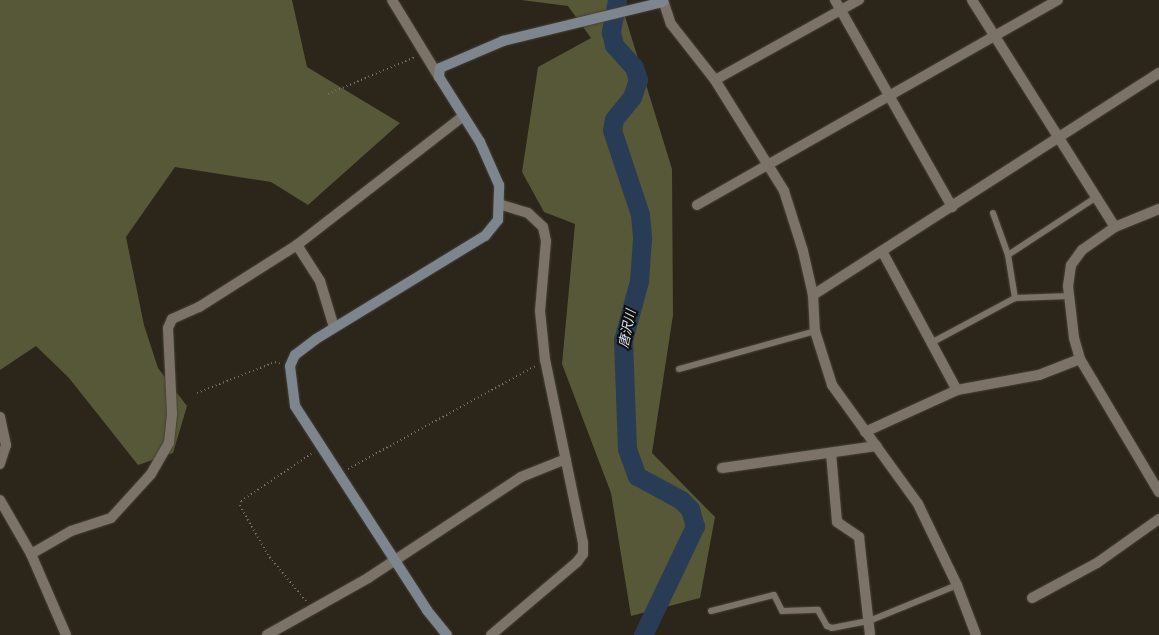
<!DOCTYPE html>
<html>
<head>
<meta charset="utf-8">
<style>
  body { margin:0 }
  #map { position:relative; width:1159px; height:635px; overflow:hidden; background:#2b251a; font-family:"Sofia Sans Condensed","Noto Sans JP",sans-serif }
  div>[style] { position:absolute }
  .forest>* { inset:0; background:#565837 }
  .river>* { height:19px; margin:-9.5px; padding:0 9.5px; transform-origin:9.5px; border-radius:9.5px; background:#293c55 }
  .path>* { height:2px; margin-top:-1px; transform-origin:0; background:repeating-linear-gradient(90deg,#777269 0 1px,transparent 0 4px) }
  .roads { filter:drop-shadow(0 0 1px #464138) drop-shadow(0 0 1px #464138) }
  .lane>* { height:6px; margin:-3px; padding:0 3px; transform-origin:3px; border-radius:3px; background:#7b7367 }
  .street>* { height:10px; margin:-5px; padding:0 5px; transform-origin:5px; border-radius:5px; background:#7b7367 }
  .secondary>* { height:10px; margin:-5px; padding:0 5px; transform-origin:5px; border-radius:5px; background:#7d858e }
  span { translate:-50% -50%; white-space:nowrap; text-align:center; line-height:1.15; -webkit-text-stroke:4px #110e0a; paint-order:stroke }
  .water-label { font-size:13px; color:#d6e6fa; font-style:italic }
</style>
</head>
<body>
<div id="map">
  <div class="forest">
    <i style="clip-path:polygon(0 0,292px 0,307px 67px,400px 123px,308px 205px,271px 182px,175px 167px,126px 237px,144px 325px,158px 368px,187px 406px,173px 453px,138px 465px,69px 378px,36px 346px,0 370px)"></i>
    <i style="clip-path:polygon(521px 0,620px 0,672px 169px,673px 315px,652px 453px,715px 517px,700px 598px,631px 616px,611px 493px,562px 364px,575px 224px,544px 212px,522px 172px,538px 67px,591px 38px,568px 6px)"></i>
  </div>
  <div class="river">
    <i style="left:617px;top:0;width:33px;rotate:101deg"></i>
    <i style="left:611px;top:32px;width:13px;rotate:77deg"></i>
    <i style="left:614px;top:45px;width:30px;rotate:48deg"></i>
    <i style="left:634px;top:67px;width:13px;rotate:72deg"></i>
    <i style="left:638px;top:79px;width:19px;rotate:108deg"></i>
    <i style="left:632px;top:97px;width:28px;rotate:129deg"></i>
    <i style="left:614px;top:119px;width:11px;rotate:100deg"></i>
    <i style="left:612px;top:130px;width:89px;rotate:71.6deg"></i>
    <i style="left:640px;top:214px;width:25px;rotate:85deg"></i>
    <i style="left:642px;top:239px;width:42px;rotate:94.1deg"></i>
    <i style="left:639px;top:281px;width:61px;rotate:105.2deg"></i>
    <i style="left:623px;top:340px;width:109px;rotate:87.9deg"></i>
    <i style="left:627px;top:449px;width:29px;rotate:70deg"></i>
    <i style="left:637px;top:476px;width:50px;rotate:28.6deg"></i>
    <i style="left:681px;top:500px;width:13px;rotate:45deg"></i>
    <i style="left:690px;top:509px;width:18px;rotate:74deg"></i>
    <i style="left:695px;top:526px;width:121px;rotate:115.5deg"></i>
  </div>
  <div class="path">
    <i style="left:328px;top:94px;width:95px;rotate:-23deg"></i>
    <i style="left:197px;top:393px;width:84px;rotate:-21.7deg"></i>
    <i style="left:275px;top:362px;width:6px;rotate:18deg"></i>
    <i style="left:348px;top:469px;width:216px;rotate:-28.8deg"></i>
    <i style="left:306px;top:601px;width:60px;rotate:-129.6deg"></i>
    <i style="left:268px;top:555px;width:56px;rotate:-119.7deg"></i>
    <i style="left:240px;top:506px;width:5px;rotate:-79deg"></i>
    <i style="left:241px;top:501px;width:88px;rotate:-33.9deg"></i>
  </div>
  <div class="roads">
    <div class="lane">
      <i style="left:993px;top:213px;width:45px;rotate:70.3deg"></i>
      <i style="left:1008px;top:255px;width:44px;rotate:80.8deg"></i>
      <i style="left:1008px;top:255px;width:104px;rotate:-33.2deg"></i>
      <i style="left:931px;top:343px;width:95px;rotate:-28.2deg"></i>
      <i style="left:1015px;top:298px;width:54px;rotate:-2.1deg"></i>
      <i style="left:679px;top:369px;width:141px;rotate:-15.6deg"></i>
      <i style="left:711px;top:611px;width:65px;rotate:-14.3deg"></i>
      <i style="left:774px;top:595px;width:18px;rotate:63deg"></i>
      <i style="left:782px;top:611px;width:36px;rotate:-2deg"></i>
      <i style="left:818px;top:610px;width:18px;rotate:61deg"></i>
      <i style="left:827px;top:626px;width:5px;rotate:22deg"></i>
      <i style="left:832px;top:628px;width:38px;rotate:-11deg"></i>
      <i style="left:869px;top:621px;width:95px;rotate:-22.2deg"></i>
    </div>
    <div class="street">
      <i style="left:392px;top:0;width:90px;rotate:58.6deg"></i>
      <i style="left:663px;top:0;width:25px;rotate:72deg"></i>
      <i style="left:671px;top:24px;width:71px;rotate:51.8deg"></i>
      <i style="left:715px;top:80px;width:131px;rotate:58.1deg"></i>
      <i style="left:784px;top:191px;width:63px;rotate:72.4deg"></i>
      <i style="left:803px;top:251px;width:45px;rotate:77.2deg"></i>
      <i style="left:813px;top:295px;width:36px;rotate:87deg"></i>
      <i style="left:815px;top:331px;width:57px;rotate:72.5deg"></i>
      <i style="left:832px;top:385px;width:147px;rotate:54.1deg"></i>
      <i style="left:918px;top:504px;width:90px;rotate:64.3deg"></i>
      <i style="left:957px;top:585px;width:53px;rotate:69.2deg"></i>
      <i style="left:835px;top:0;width:238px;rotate:60.5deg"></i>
      <i style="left:972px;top:0;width:268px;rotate:57.8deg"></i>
      <i style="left:715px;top:80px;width:165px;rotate:-29.1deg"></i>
      <i style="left:697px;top:205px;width:415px;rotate:-29.6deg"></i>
      <i style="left:1159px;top:209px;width:48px;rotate:157.8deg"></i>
      <i style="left:1115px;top:227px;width:40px;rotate:145.1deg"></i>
      <i style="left:1082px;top:250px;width:19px;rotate:126deg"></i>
      <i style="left:1071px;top:265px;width:21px;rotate:98deg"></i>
      <i style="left:1068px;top:286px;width:52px;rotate:83.4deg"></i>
      <i style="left:1074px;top:338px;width:22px;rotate:74deg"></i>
      <i style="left:1080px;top:359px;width:155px;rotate:59.3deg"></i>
      <i style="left:297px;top:245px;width:43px;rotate:57.4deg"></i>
      <i style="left:320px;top:281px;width:48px;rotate:73.1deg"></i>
      <i style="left:882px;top:251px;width:158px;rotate:61.7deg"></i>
      <i style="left:813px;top:295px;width:411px;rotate:-32.7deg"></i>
      <i style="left:0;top:417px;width:29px;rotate:78deg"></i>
      <i style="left:6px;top:445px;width:20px;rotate:108deg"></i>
      <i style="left:865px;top:432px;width:101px;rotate:-24.5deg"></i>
      <i style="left:957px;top:390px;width:83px;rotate:-10.4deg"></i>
      <i style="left:1039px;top:375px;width:44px;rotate:-21.3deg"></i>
      <i style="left:831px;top:453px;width:69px;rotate:85deg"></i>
      <i style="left:837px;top:522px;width:27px;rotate:34deg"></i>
      <i style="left:859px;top:537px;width:99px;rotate:83.6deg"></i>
      <i style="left:722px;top:468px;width:156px;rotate:-8.1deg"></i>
      <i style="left:0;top:500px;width:62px;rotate:60.1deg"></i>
      <i style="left:31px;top:554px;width:88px;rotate:66.6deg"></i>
      <i style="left:31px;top:554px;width:46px;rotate:-29.9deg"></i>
      <i style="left:71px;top:531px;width:42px;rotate:-18deg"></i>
      <i style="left:111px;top:518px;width:59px;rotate:-47.7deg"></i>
      <i style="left:151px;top:474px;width:36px;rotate:-60deg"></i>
      <i style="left:169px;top:443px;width:30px;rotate:-84deg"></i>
      <i style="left:172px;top:413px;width:85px;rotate:-92.7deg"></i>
      <i style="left:168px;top:328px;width:10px;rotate:-66deg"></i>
      <i style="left:172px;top:319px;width:30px;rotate:-24deg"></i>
      <i style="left:199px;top:307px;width:116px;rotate:-32.3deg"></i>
      <i style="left:297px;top:245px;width:209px;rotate:-37.8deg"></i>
      <i style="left:1032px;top:598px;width:74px;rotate:-28.3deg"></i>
      <i style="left:1097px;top:563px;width:76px;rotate:-35.4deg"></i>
      <i style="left:267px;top:635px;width:116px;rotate:-29.4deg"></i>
      <i style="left:368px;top:578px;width:183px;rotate:-33.4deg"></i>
      <i style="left:521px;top:477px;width:48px;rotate:-21.8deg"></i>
      <i style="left:491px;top:635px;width:113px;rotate:-40.3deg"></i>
      <i style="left:577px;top:562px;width:10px;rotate:-53deg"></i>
      <i style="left:583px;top:554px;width:11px;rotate:-90deg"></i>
      <i style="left:583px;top:543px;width:187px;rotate:-101.7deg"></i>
      <i style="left:545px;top:360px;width:49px;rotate:-95.8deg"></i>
      <i style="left:540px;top:311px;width:70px;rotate:-85.1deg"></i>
      <i style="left:546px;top:241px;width:14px;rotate:-102deg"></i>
      <i style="left:543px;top:227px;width:21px;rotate:-137deg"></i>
      <i style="left:528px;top:213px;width:28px;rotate:-163deg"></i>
    </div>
    <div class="secondary">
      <i style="left:447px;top:635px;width:32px;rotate:-129deg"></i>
      <i style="left:427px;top:610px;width:243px;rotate:-122.9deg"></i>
      <i style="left:295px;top:406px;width:40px;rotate:-97.1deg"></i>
      <i style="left:290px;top:366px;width:12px;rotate:-66deg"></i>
      <i style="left:295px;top:355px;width:26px;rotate:-37deg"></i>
      <i style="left:316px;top:339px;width:198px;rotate:-31.4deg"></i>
      <i style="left:485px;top:236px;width:21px;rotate:-51deg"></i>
      <i style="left:498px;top:220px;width:35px;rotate:-88deg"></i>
      <i style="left:499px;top:185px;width:47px;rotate:-113.8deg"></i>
      <i style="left:480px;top:142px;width:77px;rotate:-122.2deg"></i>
      <i style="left:439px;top:77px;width:9px;rotate:-84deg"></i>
      <i style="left:440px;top:68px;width:69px;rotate:-23.2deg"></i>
      <i style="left:503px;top:41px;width:165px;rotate:-13.7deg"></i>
    </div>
  </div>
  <div class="water-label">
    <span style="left:628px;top:329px;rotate:-78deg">唐沢川</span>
  </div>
</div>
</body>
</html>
